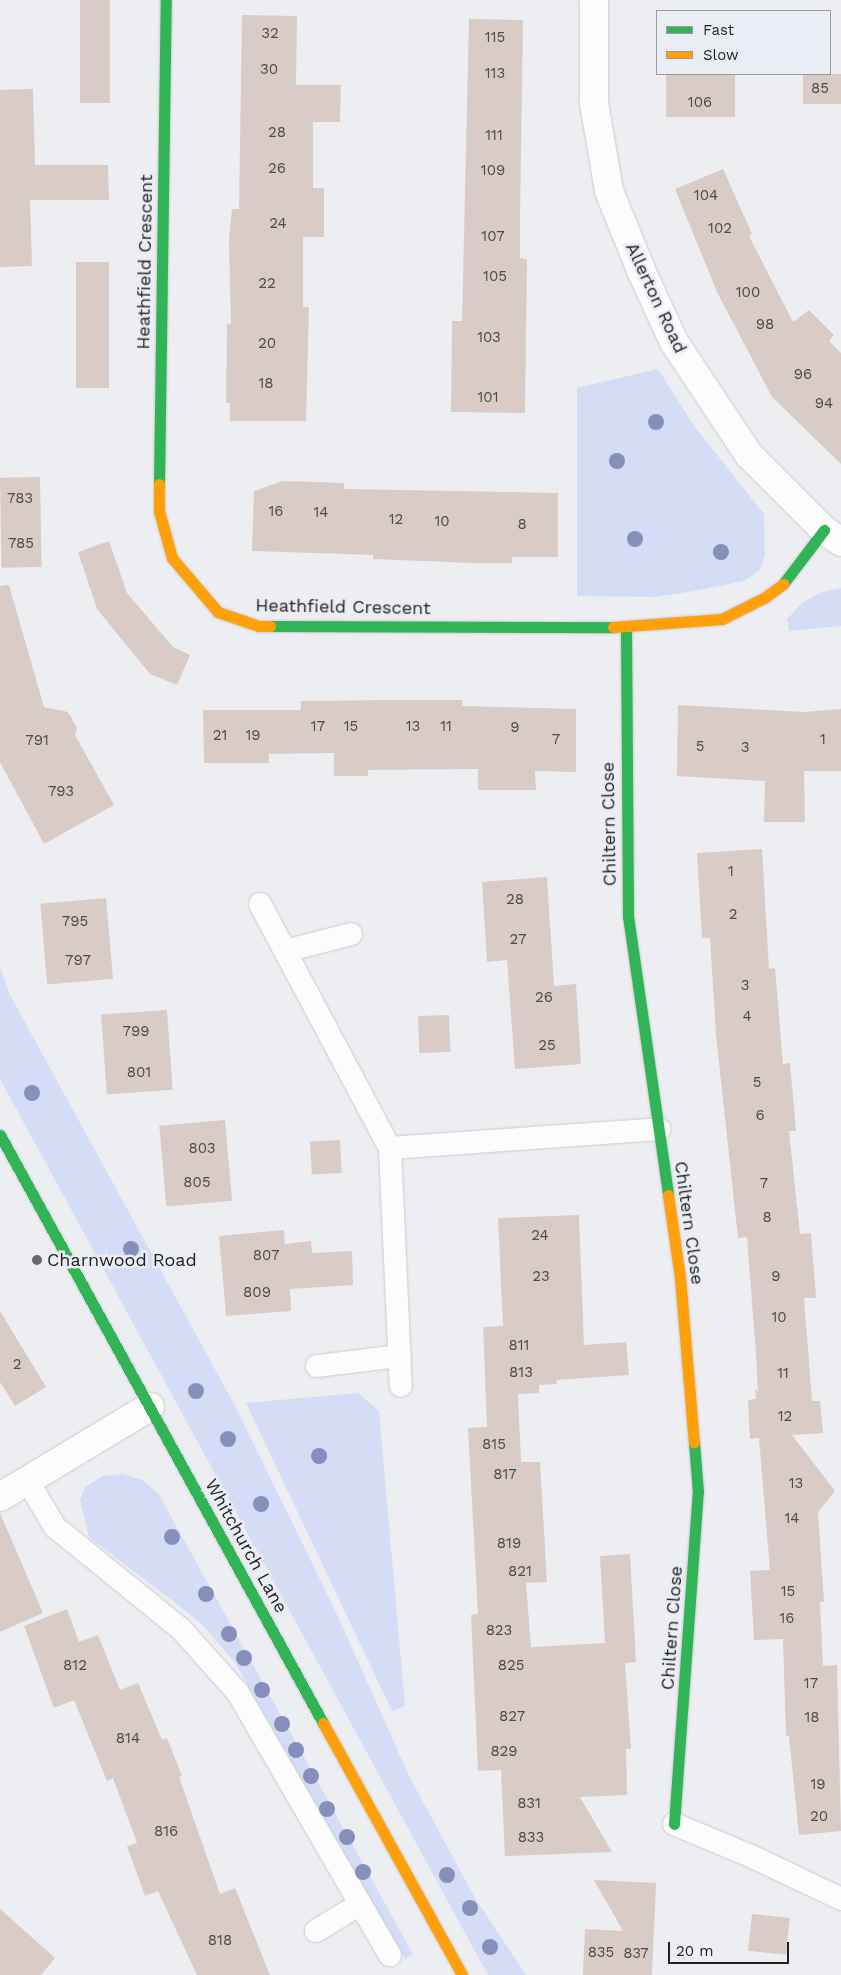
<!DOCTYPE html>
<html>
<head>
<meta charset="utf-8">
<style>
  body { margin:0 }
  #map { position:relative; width:841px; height:1975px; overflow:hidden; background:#edeef2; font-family:"Work Sans",sans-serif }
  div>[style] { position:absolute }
  .green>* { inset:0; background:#d4dcf6 }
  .building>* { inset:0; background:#d9ccc6; transform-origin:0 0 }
  .roads { filter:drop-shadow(0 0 1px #caccce) drop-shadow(0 0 1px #caccce) }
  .lane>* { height:22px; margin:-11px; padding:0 11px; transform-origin:11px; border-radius:11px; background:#fcfcfd }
  .street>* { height:28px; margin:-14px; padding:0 14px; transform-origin:14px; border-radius:14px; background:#fcfcfd }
  .fast>* { height:11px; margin:-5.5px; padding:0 5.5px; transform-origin:5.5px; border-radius:5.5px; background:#30b455 }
  .slow>* { height:11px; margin:-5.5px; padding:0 5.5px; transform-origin:5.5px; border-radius:5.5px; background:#ff9f0a }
  .trees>* { width:16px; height:16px; margin:-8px; border-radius:50%; background:#858fba }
  .dots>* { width:14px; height:14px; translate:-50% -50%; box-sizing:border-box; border:2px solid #ebedf4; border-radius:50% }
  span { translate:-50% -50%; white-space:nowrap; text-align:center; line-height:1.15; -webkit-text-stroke:5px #ebedf4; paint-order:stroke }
  .number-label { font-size:15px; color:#4e4b4c }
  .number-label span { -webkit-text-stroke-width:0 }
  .street-label { font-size:18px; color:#1f2023 }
  .poi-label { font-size:18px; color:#1f2023 }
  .left { translate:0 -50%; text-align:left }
  .legend { position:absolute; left:656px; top:10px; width:175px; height:65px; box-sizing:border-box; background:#ebedf4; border:1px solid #999ba0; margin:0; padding:6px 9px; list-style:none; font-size:15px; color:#1f2023 }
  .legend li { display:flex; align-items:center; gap:10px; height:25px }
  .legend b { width:25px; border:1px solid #999ba0 }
  .scale { position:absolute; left:668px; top:1942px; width:121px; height:22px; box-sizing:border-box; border:2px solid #1f2023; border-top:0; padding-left:6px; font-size:15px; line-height:18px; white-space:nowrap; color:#1f2023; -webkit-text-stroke:4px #ebedf4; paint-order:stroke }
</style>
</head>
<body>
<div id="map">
  <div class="green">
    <i style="clip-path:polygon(658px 369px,694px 426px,764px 514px,765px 555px,761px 569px,744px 581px,699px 590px,656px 597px,577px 596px,577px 388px)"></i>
    <i style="clip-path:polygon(841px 588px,841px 626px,789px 631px,787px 619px,802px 603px,822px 592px)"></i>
    <i style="clip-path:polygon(0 967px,10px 995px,234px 1404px,336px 1612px,409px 1776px,475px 1898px,526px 1975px,488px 1975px,0 1079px)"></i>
    <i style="clip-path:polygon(358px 1393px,379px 1411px,405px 1706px,392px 1711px,246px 1403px)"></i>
    <i style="clip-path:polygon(123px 1474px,142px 1480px,158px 1493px,413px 1954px,405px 1959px,235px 1663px,201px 1623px,89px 1537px,80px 1500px,85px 1487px,103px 1476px)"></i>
  </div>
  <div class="building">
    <i style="left:80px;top:0;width:30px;height:103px"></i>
    <i style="clip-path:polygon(242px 15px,297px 16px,296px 85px,341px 85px,340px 122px,313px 122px,313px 188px,324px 188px,324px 237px,303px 237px,303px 307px,309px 307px,306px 421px,230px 421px,230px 403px,226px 403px,227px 324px,231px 324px,229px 241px,232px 209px,239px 209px)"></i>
    <i style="clip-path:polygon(469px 19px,523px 20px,520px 218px,520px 258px,527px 259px,525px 413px,451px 412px,452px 321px,462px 321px)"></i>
    <i style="left:666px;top:74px;width:69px;height:43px"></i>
    <i style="left:803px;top:74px;width:38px;height:30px"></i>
    <i style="clip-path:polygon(33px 89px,35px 165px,108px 165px,109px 200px,30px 200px,32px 266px,0 267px,0 90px)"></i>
    <i style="clip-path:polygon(723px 169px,752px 234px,749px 236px,793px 322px,809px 310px,834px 335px,829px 341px,841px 353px,841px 464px,772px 397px,717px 292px,675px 189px)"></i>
    <i style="left:76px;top:262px;width:33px;height:126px"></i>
    <i style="left:40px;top:477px;width:90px;height:40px;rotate:89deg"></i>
    <i style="clip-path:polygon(283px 481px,344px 483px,344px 489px,558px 493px,558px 557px,512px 557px,512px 563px,472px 563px,373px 559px,373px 555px,252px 551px,254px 491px)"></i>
    <i style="clip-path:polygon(109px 541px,127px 593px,173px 647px,190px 655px,177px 685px,150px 674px,97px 609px,78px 552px)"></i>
    <i style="clip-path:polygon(9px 585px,44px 707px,68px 712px,77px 728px,75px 735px,114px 805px,44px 844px,0 762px,0 586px)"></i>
    <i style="clip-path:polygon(397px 700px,462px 700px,462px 706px,576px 709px,576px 772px,535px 771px,536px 790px,478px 790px,478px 769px,368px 770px,368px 776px,334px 776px,334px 753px,269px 754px,269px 763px,204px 763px,203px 710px,301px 710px,301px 701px)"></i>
    <i style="clip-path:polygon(678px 705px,804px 712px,841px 709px,841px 771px,804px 771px,805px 822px,764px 822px,765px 781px,677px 776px)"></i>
    <i style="clip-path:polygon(762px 849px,769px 969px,775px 968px,783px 1064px,790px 1063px,796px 1131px,789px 1131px,800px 1234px,811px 1233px,816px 1298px,804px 1298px,812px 1401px,820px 1401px,823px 1433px,792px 1435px,835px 1491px,818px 1512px,824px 1602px,820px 1602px,823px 1666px,837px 1665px,841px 1831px,799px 1835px,789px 1736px,786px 1736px,783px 1639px,754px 1640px,750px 1571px,770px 1570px,759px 1438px,750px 1439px,748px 1400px,756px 1399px,755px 1388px,758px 1392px,756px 1354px,747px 1237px,738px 1238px,716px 1035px,710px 938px,702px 938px,697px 853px)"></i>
    <i style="clip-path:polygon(547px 877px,554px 986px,576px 984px,581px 1064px,515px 1069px,507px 960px,487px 962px,482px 882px)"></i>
    <i style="left:106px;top:898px;width:81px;height:66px;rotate:85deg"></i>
    <i style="left:167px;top:1010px;width:80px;height:66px;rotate:86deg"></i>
    <i style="left:449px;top:1015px;width:37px;height:31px;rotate:88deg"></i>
    <i style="left:225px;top:1120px;width:81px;height:66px;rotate:85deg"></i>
    <i style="left:340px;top:1140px;width:33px;height:30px;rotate:87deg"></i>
    <i style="clip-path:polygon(579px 1215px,584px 1345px,626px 1342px,629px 1375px,556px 1380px,557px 1384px,539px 1385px,539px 1393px,518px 1394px,521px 1462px,540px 1462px,547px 1582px,526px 1583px,531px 1647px,605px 1643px,600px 1556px,630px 1554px,636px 1662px,625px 1663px,631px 1749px,626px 1749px,627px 1795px,580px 1797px,612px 1852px,505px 1856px,501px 1770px,478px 1771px,471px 1615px,478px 1614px,468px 1428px,487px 1427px,483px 1327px,503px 1326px,498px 1218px)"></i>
    <i style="clip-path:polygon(284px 1230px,285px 1244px,311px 1241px,312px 1253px,352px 1251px,353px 1285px,290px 1289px,291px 1311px,226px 1316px,219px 1236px)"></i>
    <i style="clip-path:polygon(0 1311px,46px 1387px,15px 1406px,0 1382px)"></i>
    <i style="clip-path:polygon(0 1513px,43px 1613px,0 1632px)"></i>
    <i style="clip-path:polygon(67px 1609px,79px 1642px,98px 1635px,120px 1690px,138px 1683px,162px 1740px,167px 1738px,182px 1776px,179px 1777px,220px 1894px,235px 1888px,270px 1975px,197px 1975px,158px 1891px,145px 1896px,127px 1846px,137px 1843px,113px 1778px,107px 1781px,74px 1700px,54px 1708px,24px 1626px)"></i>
    <i style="clip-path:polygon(594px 1880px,656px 1883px,652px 1975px,583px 1975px,585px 1929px,623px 1931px)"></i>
    <i style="clip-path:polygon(0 1909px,55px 1958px,41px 1975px,0 1975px)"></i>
    <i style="left:752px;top:1914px;width:38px;height:37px;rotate:6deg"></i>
  </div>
  <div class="roads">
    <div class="lane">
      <i style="left:260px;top:904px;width:276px;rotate:62deg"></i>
      <i style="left:390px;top:1148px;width:238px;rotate:87.4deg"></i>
      <i style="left:285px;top:951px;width:68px;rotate:-14.4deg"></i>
      <i style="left:390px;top:1148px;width:270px;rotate:-4deg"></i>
      <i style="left:317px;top:1366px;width:83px;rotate:-7deg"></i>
      <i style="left:27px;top:1480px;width:55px;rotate:59.2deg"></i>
      <i style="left:55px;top:1527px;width:162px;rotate:39deg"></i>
      <i style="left:181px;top:1629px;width:86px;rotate:48.3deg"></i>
      <i style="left:238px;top:1693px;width:303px;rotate:59.9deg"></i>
      <i style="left:674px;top:1824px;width:86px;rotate:22.7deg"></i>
      <i style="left:753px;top:1857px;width:98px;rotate:25.5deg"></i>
      <i style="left:316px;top:1931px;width:52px;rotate:-31.5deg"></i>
    </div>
    <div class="street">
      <i style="left:594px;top:0;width:103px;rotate:90deg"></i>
      <i style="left:594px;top:103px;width:89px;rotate:80.3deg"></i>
      <i style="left:609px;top:191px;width:85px;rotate:67.9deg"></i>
      <i style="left:641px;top:270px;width:79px;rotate:65.4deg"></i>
      <i style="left:674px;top:342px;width:136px;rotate:56.4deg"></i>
      <i style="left:749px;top:455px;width:106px;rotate:45deg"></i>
      <i style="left:824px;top:530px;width:21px;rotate:35deg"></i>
      <i style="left:0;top:1497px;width:175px;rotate:-31deg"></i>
    </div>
    <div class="fast">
      <i style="left:159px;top:484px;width:484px;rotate:-89.2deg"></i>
      <i style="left:783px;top:584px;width:68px;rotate:-52.8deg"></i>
      <i style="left:270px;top:626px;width:343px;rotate:0.2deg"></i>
      <i style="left:626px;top:627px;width:289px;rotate:89.6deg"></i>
      <i style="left:628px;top:916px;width:282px;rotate:81.8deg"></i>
      <i style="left:0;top:1135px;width:671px;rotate:61.22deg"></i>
      <i style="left:674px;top:1824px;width:333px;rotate:-85.9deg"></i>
      <i style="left:698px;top:1492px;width:50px;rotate:-94.6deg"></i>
    </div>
    <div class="slow">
      <i style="left:159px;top:484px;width:27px;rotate:90deg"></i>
      <i style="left:159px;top:511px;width:49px;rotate:74.5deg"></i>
      <i style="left:172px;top:558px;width:71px;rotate:49.6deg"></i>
      <i style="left:218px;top:612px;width:43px;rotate:18.9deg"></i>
      <i style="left:259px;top:626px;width:11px"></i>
      <i style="left:613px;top:627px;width:109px;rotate:-4.2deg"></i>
      <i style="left:722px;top:619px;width:47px;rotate:-26.6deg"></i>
      <i style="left:764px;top:598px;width:24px;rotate:-36deg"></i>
      <i style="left:668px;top:1195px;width:83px;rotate:81.7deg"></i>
      <i style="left:680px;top:1277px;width:166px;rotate:85.2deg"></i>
      <i style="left:323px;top:1723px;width:288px;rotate:61.1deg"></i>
    </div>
  </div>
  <div class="trees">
    <i style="left:656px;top:422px"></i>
    <i style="left:617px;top:461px"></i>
    <i style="left:635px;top:539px"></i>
    <i style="left:721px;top:552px"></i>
    <i style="left:32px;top:1093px"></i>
    <i style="left:131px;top:1249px"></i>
    <i style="left:196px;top:1391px"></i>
    <i style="left:228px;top:1439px"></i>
    <i style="left:319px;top:1456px"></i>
    <i style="left:261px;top:1504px"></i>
    <i style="left:172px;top:1537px"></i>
    <i style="left:206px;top:1594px"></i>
    <i style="left:229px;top:1634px"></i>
    <i style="left:244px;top:1658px"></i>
    <i style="left:262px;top:1690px"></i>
    <i style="left:282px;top:1724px"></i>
    <i style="left:296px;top:1750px"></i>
    <i style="left:311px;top:1776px"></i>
    <i style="left:327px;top:1809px"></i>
    <i style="left:347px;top:1837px"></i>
    <i style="left:363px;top:1872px"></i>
    <i style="left:447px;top:1875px"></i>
    <i style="left:470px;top:1908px"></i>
    <i style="left:490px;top:1947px"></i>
  </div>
  <div class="dots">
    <i style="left:37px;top:1260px;background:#67686b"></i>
  </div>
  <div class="number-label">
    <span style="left:270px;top:34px">32</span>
    <span style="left:495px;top:38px">115</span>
    <span style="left:269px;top:70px">30</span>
    <span style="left:495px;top:74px">113</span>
    <span style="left:820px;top:89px">85</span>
    <span style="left:700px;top:103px">106</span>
    <span style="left:277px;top:133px">28</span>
    <span style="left:494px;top:136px">111</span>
    <span style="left:277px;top:169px">26</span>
    <span style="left:493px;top:171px">109</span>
    <span style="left:706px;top:196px">104</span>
    <span style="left:278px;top:224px">24</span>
    <span style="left:720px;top:229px">102</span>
    <span style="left:493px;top:237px">107</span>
    <span style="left:495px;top:277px">105</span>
    <span style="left:267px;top:284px">22</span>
    <span style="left:748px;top:293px">100</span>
    <span style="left:765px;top:325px">98</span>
    <span style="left:489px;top:338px">103</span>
    <span style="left:267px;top:344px">20</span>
    <span style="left:803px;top:375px">96</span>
    <span style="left:266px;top:384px">18</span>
    <span style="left:488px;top:398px">101</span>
    <span style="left:824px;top:404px">94</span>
    <span style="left:20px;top:499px">783</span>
    <span style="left:276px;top:512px">16</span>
    <span style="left:321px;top:513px">14</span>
    <span style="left:396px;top:520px">12</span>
    <span style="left:442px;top:522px">10</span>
    <span style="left:522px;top:525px">8</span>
    <span style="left:21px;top:544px">785</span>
    <span style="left:318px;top:727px">17</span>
    <span style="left:351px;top:727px">15</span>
    <span style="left:413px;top:727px">13</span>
    <span style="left:446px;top:727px">11</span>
    <span style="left:515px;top:728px">9</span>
    <span style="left:220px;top:736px">21</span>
    <span style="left:253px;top:736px">19</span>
    <span style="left:556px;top:740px">7</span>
    <span style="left:823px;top:740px">1</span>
    <span style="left:37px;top:741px">791</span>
    <span style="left:700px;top:747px">5</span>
    <span style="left:745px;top:748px">3</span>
    <span style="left:61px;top:792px">793</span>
    <span style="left:731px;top:872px">1</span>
    <span style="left:515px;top:900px">28</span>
    <span style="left:733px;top:915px">2</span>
    <span style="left:75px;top:922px">795</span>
    <span style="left:518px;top:940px">27</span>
    <span style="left:78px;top:961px">797</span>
    <span style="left:745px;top:986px">3</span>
    <span style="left:544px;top:998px">26</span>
    <span style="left:747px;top:1017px">4</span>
    <span style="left:136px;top:1032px">799</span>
    <span style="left:547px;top:1046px">25</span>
    <span style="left:139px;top:1073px">801</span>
    <span style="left:757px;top:1083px">5</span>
    <span style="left:760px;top:1116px">6</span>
    <span style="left:202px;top:1149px">803</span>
    <span style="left:197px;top:1183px">805</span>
    <span style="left:764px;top:1184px">7</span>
    <span style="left:767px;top:1218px">8</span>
    <span style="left:540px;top:1236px">24</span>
    <span style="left:266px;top:1256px">807</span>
    <span style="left:541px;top:1277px">23</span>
    <span style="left:776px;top:1277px">9</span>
    <span style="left:257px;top:1293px">809</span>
    <span style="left:779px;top:1318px">10</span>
    <span style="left:519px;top:1346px">811</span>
    <span style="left:17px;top:1365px">2</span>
    <span style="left:521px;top:1373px">813</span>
    <span style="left:783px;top:1374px">11</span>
    <span style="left:785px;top:1417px">12</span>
    <span style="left:494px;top:1445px">815</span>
    <span style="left:505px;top:1475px">817</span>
    <span style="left:796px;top:1484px">13</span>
    <span style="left:792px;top:1519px">14</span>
    <span style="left:509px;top:1544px">819</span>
    <span style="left:520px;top:1572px">821</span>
    <span style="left:788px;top:1592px">15</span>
    <span style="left:787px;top:1619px">16</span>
    <span style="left:499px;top:1631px">823</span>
    <span style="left:75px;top:1666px">812</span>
    <span style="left:511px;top:1666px">825</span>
    <span style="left:811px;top:1684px">17</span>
    <span style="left:512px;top:1717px">827</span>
    <span style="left:812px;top:1718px">18</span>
    <span style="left:128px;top:1739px">814</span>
    <span style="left:504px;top:1752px">829</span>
    <span style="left:818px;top:1785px">19</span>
    <span style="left:529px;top:1804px">831</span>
    <span style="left:819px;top:1817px">20</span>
    <span style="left:166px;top:1832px">816</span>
    <span style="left:531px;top:1838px">833</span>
    <span style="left:220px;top:1941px">818</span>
    <span style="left:601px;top:1953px">835</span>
    <span style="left:636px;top:1954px">837</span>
  </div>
  <div class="street-label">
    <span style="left:145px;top:262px;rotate:-89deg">Heathfield Crescent</span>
    <span style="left:656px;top:298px;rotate:65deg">Allerton Road</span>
    <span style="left:343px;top:607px;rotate:1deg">Heathfield Crescent</span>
    <span style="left:609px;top:824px;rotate:-91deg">Chiltern Close</span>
    <span style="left:689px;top:1223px;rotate:82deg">Chiltern Close</span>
    <span style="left:246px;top:1546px;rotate:61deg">Whitchurch Lane</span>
    <span style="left:672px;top:1628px;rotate:-86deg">Chiltern Close</span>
  </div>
  <div class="poi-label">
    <span class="left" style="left:47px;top:1260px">Charnwood Road</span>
  </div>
  <ul class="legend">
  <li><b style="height:6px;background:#30b455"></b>Fast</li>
  <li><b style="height:6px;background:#ff9f0a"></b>Slow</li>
  </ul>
  <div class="scale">20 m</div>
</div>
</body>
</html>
